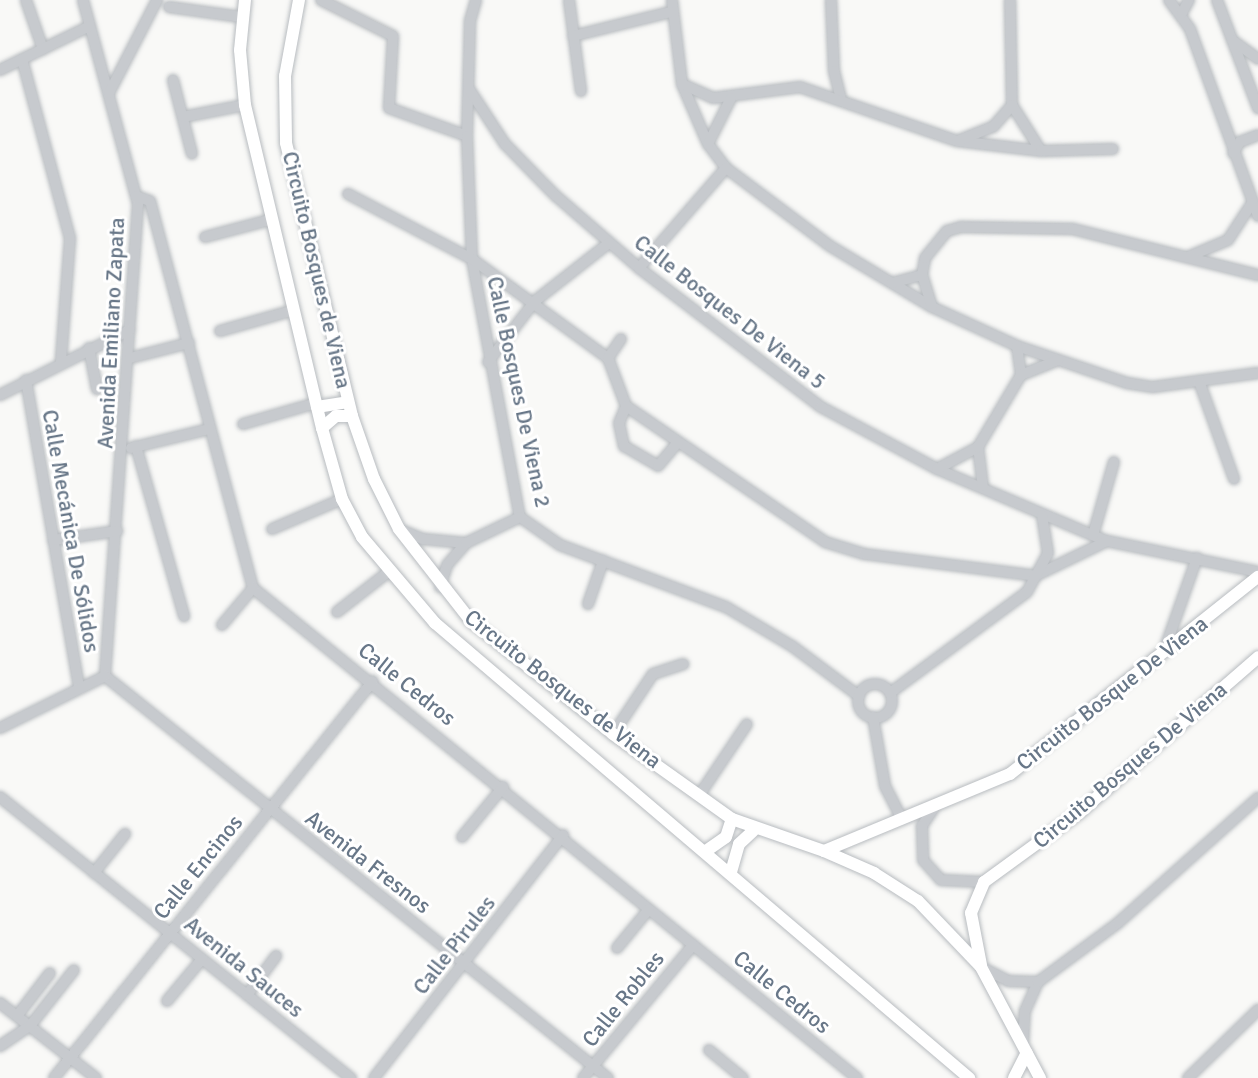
<!DOCTYPE html>
<html>
<head>
<meta charset="utf-8">
<style>
  body { margin:0 }
  #map { position:relative; width:1258px; height:1078px; overflow:hidden; background:#f9f9f7; font-family:Signika,sans-serif }
  div>[style] { position:absolute }
  .roads { filter:drop-shadow(0 0 2px #b8bcc0) drop-shadow(0 0 2px #b8bcc0) }
  .minor>* { height:10px; margin:-5px; padding:0 5px; transform-origin:5px; border-radius:5px; background:#c7cace }
  .minor>.ring { margin:-5px; padding:0; box-sizing:content-box; background:none; border:10px solid #c7cace; border-radius:50% }
  .major>* { height:12px; margin:-6px; padding:0 6px; transform-origin:6px; border-radius:6px; background:#fff }
  span { translate:-50% -50%; white-space:nowrap; text-align:center; line-height:1.15; -webkit-text-stroke:6px #fff; paint-order:stroke }
  .street-label { font-size:22px; color:#687788 }
</style>
</head>
<body>
<div id="map">
  <div class="roads">
    <div class="minor">
      <i style="left:26px;top:0;width:52px;rotate:70.9deg"></i>
      <i style="left:83px;top:0;width:211px;rotate:74.9deg"></i>
      <i style="left:138px;top:204px;width:473px;rotate:94deg"></i>
      <i style="left:321px;top:0;width:80px;rotate:26.6deg"></i>
      <i style="left:393px;top:36px;width:72px;rotate:93.2deg"></i>
      <i style="left:389px;top:108px;width:83px;rotate:19.7deg"></i>
      <i style="left:476px;top:0;width:22px;rotate:106deg"></i>
      <i style="left:470px;top:21px;width:115px;rotate:91.5deg"></i>
      <i style="left:467px;top:136px;width:123px;rotate:87.7deg"></i>
      <i style="left:472px;top:259px;width:262px;rotate:79.5deg"></i>
      <i style="left:520px;top:517px;width:49px;rotate:35deg"></i>
      <i style="left:560px;top:545px;width:177px;rotate:20.5deg"></i>
      <i style="left:726px;top:607px;width:77px;rotate:30.6deg"></i>
      <i style="left:792px;top:646px;width:84px;rotate:36.7deg"></i>
      <i style="left:569px;top:0;width:92px;rotate:82.5deg"></i>
      <i style="left:672px;top:0;width:85px;rotate:83.2deg"></i>
      <i style="left:682px;top:84px;width:65px;rotate:66.6deg"></i>
      <i style="left:708px;top:144px;width:30px;rotate:53deg"></i>
      <i style="left:726px;top:168px;width:130px;rotate:36.9deg"></i>
      <i style="left:830px;top:246px;width:119px;rotate:30.9deg"></i>
      <i style="left:932px;top:307px;width:94px;rotate:24.6deg"></i>
      <i style="left:1017px;top:346px;width:116px;rotate:18.6deg"></i>
      <i style="left:1127px;top:383px;width:26px;rotate:9deg"></i>
      <i style="left:1153px;top:387px;width:106px;rotate:-7.6deg"></i>
      <i style="left:831px;top:0;width:71px;rotate:87.6deg"></i>
      <i style="left:834px;top:71px;width:30px;rotate:76deg"></i>
      <i style="left:1010px;top:0;width:105px;rotate:88.9deg"></i>
      <i style="left:1012px;top:105px;width:54px;rotate:57.8deg"></i>
      <i style="left:1169px;top:0;width:36px;rotate:54deg"></i>
      <i style="left:1190px;top:29px;width:199px;rotate:70deg"></i>
      <i style="left:1217px;top:0;width:116px;rotate:69.2deg"></i>
      <i style="left:169px;top:7px;width:73px;rotate:7.9deg"></i>
      <i style="left:1182px;top:13px;width:15px;rotate:-62deg"></i>
      <i style="left:573px;top:36px;width:101px;rotate:-13.8deg"></i>
      <i style="left:1232px;top:40px;width:32px;rotate:36deg"></i>
      <i style="left:22px;top:59px;width:185px;rotate:75deg"></i>
      <i style="left:70px;top:238px;width:123px;rotate:94.2deg"></i>
      <i style="left:0;top:70px;width:100px;rotate:-26.1deg"></i>
      <i style="left:173px;top:80px;width:76px;rotate:75.6deg"></i>
      <i style="left:682px;top:84px;width:34px;rotate:24deg"></i>
      <i style="left:713px;top:98px;width:88px;rotate:-7.2deg"></i>
      <i style="left:800px;top:87px;width:166px;rotate:19deg"></i>
      <i style="left:957px;top:141px;width:85px;rotate:6.8deg"></i>
      <i style="left:1041px;top:151px;width:72px;rotate:-1.6deg"></i>
      <i style="left:469px;top:89px;width:66px;rotate:56.8deg"></i>
      <i style="left:505px;top:144px;width:73px;rotate:45.6deg"></i>
      <i style="left:556px;top:196px;width:110px;rotate:40.9deg"></i>
      <i style="left:639px;top:268px;width:229px;rotate:37.4deg"></i>
      <i style="left:821px;top:407px;width:132px;rotate:28.1deg"></i>
      <i style="left:937px;top:469px;width:185px;rotate:23deg"></i>
      <i style="left:1107px;top:541px;width:154px;rotate:11.6deg"></i>
      <i style="left:109px;top:93px;width:105px;rotate:-62.7deg"></i>
      <i style="left:183px;top:117px;width:63px;rotate:-11deg"></i>
      <i style="left:960px;top:140px;width:35px;rotate:-22deg"></i>
      <i style="left:993px;top:127px;width:29px;rotate:-49deg"></i>
      <i style="left:708px;top:144px;width:51px;rotate:-63.4deg"></i>
      <i style="left:1233px;top:153px;width:13px;rotate:-58deg"></i>
      <i style="left:1240px;top:142px;width:19px;rotate:-21deg"></i>
      <i style="left:348px;top:194px;width:140px;rotate:27.7deg"></i>
      <i style="left:472px;top:259px;width:168px;rotate:36.1deg"></i>
      <i style="left:136px;top:196px;width:15px;rotate:20deg"></i>
      <i style="left:150px;top:201px;width:400px;rotate:75.1deg"></i>
      <i style="left:253px;top:588px;width:778px;rotate:39.05deg"></i>
      <i style="left:205px;top:237px;width:70px;rotate:-14.8deg"></i>
      <i style="left:1190px;top:256px;width:41px;rotate:-22.8deg"></i>
      <i style="left:1228px;top:240px;width:44px;rotate:-57deg"></i>
      <i style="left:639px;top:268px;width:133px;rotate:-49deg"></i>
      <i style="left:892px;top:283px;width:31px;rotate:-15deg"></i>
      <i style="left:932px;top:307px;width:34px;rotate:-107deg"></i>
      <i style="left:922px;top:275px;width:17px;rotate:-80deg"></i>
      <i style="left:925px;top:258px;width:35px;rotate:-51deg"></i>
      <i style="left:947px;top:231px;width:15px;rotate:-16deg"></i>
      <i style="left:961px;top:227px;width:112px;rotate:1deg"></i>
      <i style="left:1073px;top:229px;width:191px;rotate:14deg"></i>
      <i style="left:220px;top:331px;width:77px;rotate:-15.8deg"></i>
      <i style="left:621px;top:339px;width:23px;rotate:124deg"></i>
      <i style="left:608px;top:358px;width:51px;rotate:69.4deg"></i>
      <i style="left:626px;top:406px;width:241px;rotate:34.3deg"></i>
      <i style="left:825px;top:542px;width:41px;rotate:17.1deg"></i>
      <i style="left:864px;top:554px;width:174px;rotate:7.2deg"></i>
      <i style="left:1017px;top:346px;width:29px;rotate:82deg"></i>
      <i style="left:89px;top:348px;width:42px;rotate:79deg"></i>
      <i style="left:130px;top:358px;width:61px;rotate:-14.3deg"></i>
      <i style="left:488px;top:362px;width:77px;rotate:-52.4deg"></i>
      <i style="left:535px;top:301px;width:94px;rotate:-38.1deg"></i>
      <i style="left:26px;top:380px;width:312px;rotate:80.2deg"></i>
      <i style="left:1199px;top:381px;width:104px;rotate:70.3deg"></i>
      <i style="left:0;top:395px;width:145px;rotate:-26.6deg"></i>
      <i style="left:626px;top:406px;width:18px;rotate:112deg"></i>
      <i style="left:619px;top:423px;width:24px;rotate:78deg"></i>
      <i style="left:624px;top:446px;width:39px;rotate:30deg"></i>
      <i style="left:658px;top:466px;width:31px;rotate:-50deg"></i>
      <i style="left:243px;top:424px;width:76px;rotate:-16deg"></i>
      <i style="left:136px;top:446px;width:177px;rotate:74.2deg"></i>
      <i style="left:978px;top:447px;width:39px;rotate:83deg"></i>
      <i style="left:131px;top:448px;width:80px;rotate:-13.7deg"></i>
      <i style="left:937px;top:469px;width:47px;rotate:-28.2deg"></i>
      <i style="left:978px;top:447px;width:84px;rotate:-59.2deg"></i>
      <i style="left:1021px;top:375px;width:40px;rotate:-22deg"></i>
      <i style="left:272px;top:529px;width:76px;rotate:-23.2deg"></i>
      <i style="left:399px;top:529px;width:26px;rotate:23deg"></i>
      <i style="left:423px;top:539px;width:43px;rotate:5.3deg"></i>
      <i style="left:1093px;top:535px;width:76px;rotate:-74deg"></i>
      <i style="left:53px;top:540px;width:65px;rotate:-8deg"></i>
      <i style="left:1037px;top:575px;width:78px;rotate:-25.9deg"></i>
      <i style="left:440px;top:587px;width:23px;rotate:-72deg"></i>
      <i style="left:447px;top:565px;width:29px;rotate:-49deg"></i>
      <i style="left:466px;top:543px;width:60px;rotate:-25.7deg"></i>
      <i style="left:588px;top:604px;width:46px;rotate:-70.8deg"></i>
      <i style="left:337px;top:612px;width:63px;rotate:-38deg"></i>
      <i style="left:222px;top:625px;width:48px;rotate:-50deg"></i>
      <i style="left:1164px;top:651px;width:99px;rotate:-70.5deg"></i>
      <i style="left:105px;top:676px;width:644px;rotate:38.63deg"></i>
      <i class="ring" style="left:858px;top:684px;width:24px;height:24px"></i>
      <i style="left:890px;top:693px;width:170px;rotate:-36.4deg"></i>
      <i style="left:1027px;top:592px;width:44px;rotate:-61.7deg"></i>
      <i style="left:1048px;top:553px;width:38px;rotate:-99deg"></i>
      <i style="left:873px;top:717px;width:70px;rotate:80.1deg"></i>
      <i style="left:885px;top:786px;width:36px;rotate:63deg"></i>
      <i style="left:0;top:728px;width:117px;rotate:-26.3deg"></i>
      <i style="left:613px;top:734px;width:72px;rotate:-56.3deg"></i>
      <i style="left:653px;top:674px;width:32px;rotate:-18deg"></i>
      <i style="left:700px;top:794px;width:84px;rotate:-56.1deg"></i>
      <i style="left:0;top:797px;width:450px;rotate:38.7deg"></i>
      <i style="left:934px;top:808px;width:22px;rotate:124deg"></i>
      <i style="left:922px;top:826px;width:34px;rotate:88deg"></i>
      <i style="left:923px;top:860px;width:27px;rotate:48deg"></i>
      <i style="left:941px;top:880px;width:43px;rotate:2.7deg"></i>
      <i style="left:462px;top:837px;width:65px;rotate:-50.6deg"></i>
      <i style="left:94px;top:873px;width:50px;rotate:-51.5deg"></i>
      <i style="left:617px;top:948px;width:50px;rotate:-50.6deg"></i>
      <i style="left:981px;top:967px;width:30px;rotate:27deg"></i>
      <i style="left:1008px;top:981px;width:30px;rotate:2deg"></i>
      <i style="left:247px;top:995px;width:49px;rotate:-53.4deg"></i>
      <i style="left:167px;top:1001px;width:55px;rotate:-50.2deg"></i>
      <i style="left:0;top:1003px;width:122px;rotate:38deg"></i>
      <i style="left:17px;top:1016px;width:54px;rotate:-52.5deg"></i>
      <i style="left:1023px;top:1045px;width:34px;rotate:-87deg"></i>
      <i style="left:1025px;top:1011px;width:32px;rotate:-66deg"></i>
      <i style="left:1038px;top:982px;width:99px;rotate:-36.4deg"></i>
      <i style="left:1118px;top:923px;width:188px;rotate:-41.8deg"></i>
      <i style="left:0;top:1046px;width:36px;rotate:-34deg"></i>
      <i style="left:30px;top:1026px;width:71px;rotate:-51.8deg"></i>
      <i style="left:709px;top:1050px;width:44px;rotate:39.5deg"></i>
      <i style="left:54px;top:1078px;width:509px;rotate:-51.22deg"></i>
      <i style="left:374px;top:1078px;width:308px;rotate:-52.1deg"></i>
      <i style="left:583px;top:1078px;width:173px;rotate:-50.4deg"></i>
      <i style="left:1188px;top:1078px;width:98px;rotate:-44.2deg"></i>
    </div>
    <div class="major">
      <i style="left:245px;top:0;width:50px;rotate:95.7deg"></i>
      <i style="left:240px;top:50px;width:55px;rotate:84.8deg"></i>
      <i style="left:245px;top:105px;width:332px;rotate:76.6deg"></i>
      <i style="left:322px;top:428px;width:74px;rotate:74.3deg"></i>
      <i style="left:342px;top:499px;width:43px;rotate:62.2deg"></i>
      <i style="left:362px;top:537px;width:113px;rotate:49.7deg"></i>
      <i style="left:435px;top:623px;width:702px;rotate:40.43deg"></i>
      <i style="left:299px;top:0;width:77px;rotate:100.4deg"></i>
      <i style="left:285px;top:76px;width:67px;rotate:89.1deg"></i>
      <i style="left:286px;top:143px;width:281px;rotate:76.4deg"></i>
      <i style="left:352px;top:416px;width:67px;rotate:70.8deg"></i>
      <i style="left:374px;top:479px;width:56px;rotate:63.4deg"></i>
      <i style="left:399px;top:529px;width:117px;rotate:52deg"></i>
      <i style="left:471px;top:621px;width:181px;rotate:38.5deg"></i>
      <i style="left:613px;top:734px;width:146px;rotate:35.5deg"></i>
      <i style="left:732px;top:819px;width:97px;rotate:19.2deg"></i>
      <i style="left:824px;top:851px;width:55px;rotate:23.7deg"></i>
      <i style="left:874px;top:873px;width:52px;rotate:32.5deg"></i>
      <i style="left:918px;top:901px;width:91px;rotate:46.3deg"></i>
      <i style="left:981px;top:967px;width:126px;rotate:62deg"></i>
      <i style="left:317px;top:407px;width:31px;rotate:-9deg"></i>
      <i style="left:322px;top:428px;width:18px;rotate:-41deg"></i>
      <i style="left:336px;top:416px;width:16px"></i>
      <i style="left:706px;top:851px;width:24px;rotate:-35deg"></i>
      <i style="left:726px;top:837px;width:19px;rotate:-72deg"></i>
      <i style="left:824px;top:851px;width:201px;rotate:-22.5deg"></i>
      <i style="left:1010px;top:774px;width:317px;rotate:-38.5deg"></i>
      <i style="left:731px;top:872px;width:29px;rotate:-74deg"></i>
      <i style="left:739px;top:844px;width:19px;rotate:-43deg"></i>
      <i style="left:981px;top:965px;width:53px;rotate:-100.9deg"></i>
      <i style="left:971px;top:913px;width:34px;rotate:-67deg"></i>
      <i style="left:984px;top:882px;width:119px;rotate:-36.1deg"></i>
      <i style="left:1080px;top:812px;width:236px;rotate:-41deg"></i>
      <i style="left:1014px;top:1078px;width:28px;rotate:-63deg"></i>
    </div>
  </div>
  <div class="street-label">
    <span style="left:317px;top:270px;rotate:77deg">Circuito Bosques de Viena</span>
    <span style="left:730px;top:312px;rotate:38deg">Calle Bosques De Viena 5</span>
    <span style="left:111px;top:333px;rotate:-87deg">Avenida Emiliano Zapata</span>
    <span style="left:519px;top:392px;rotate:78deg">Calle Bosques De Viena 2</span>
    <span style="left:71px;top:531px;rotate:80deg">Calle Mecánica De Sólidos</span>
    <span style="left:407px;top:684px;rotate:39deg">Calle Cedros</span>
    <span style="left:563px;top:689px;rotate:38deg">Circuito Bosques de Viena</span>
    <span style="left:1112px;top:693px;rotate:-38deg">Circuito Bosque De Viena</span>
    <span style="left:1130px;top:765px;rotate:-40deg">Circuito Bosques De Viena</span>
    <span style="left:368px;top:862px;rotate:38deg">Avenida Fresnos</span>
    <span style="left:198px;top:867px;rotate:-51deg">Calle Encinos</span>
    <span style="left:454px;top:945px;rotate:-52deg">Calle Pirules</span>
    <span style="left:244px;top:967px;rotate:39deg">Avenida Sauces</span>
    <span style="left:782px;top:992px;rotate:39deg">Calle Cedros</span>
    <span style="left:623px;top:999px;rotate:-51deg">Calle Robles</span>
  </div>
</div>
</body>
</html>
